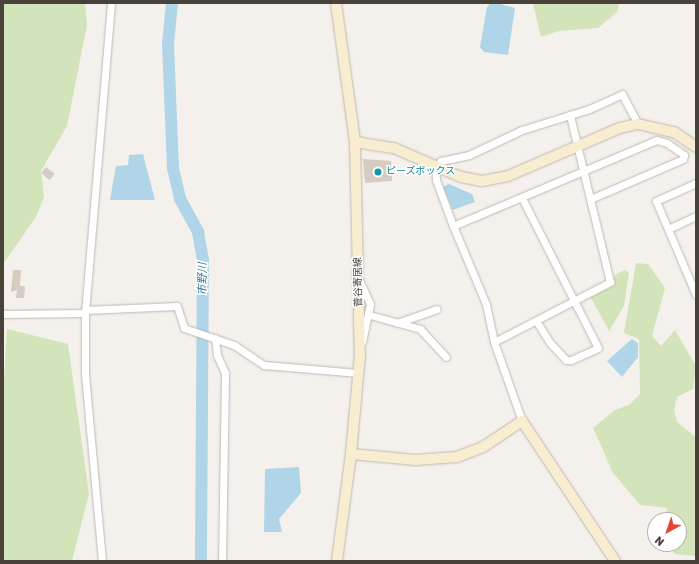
<!DOCTYPE html>
<html>
<head>
<meta charset="utf-8">
<style>
  body { margin:0 }
  #map { position:relative; width:699px; height:564px; overflow:hidden; background:#f4f1ec; font-family:Rubik,"Noto Sans JP",sans-serif }
  div>[style] { position:absolute }
  .green>* { inset:0; background:#d3e4ba }
  .water>* { inset:0; background:#b0d5e9 }
  .river>* { height:12px; margin:-6px; padding:0 6px; transform-origin:6px; border-radius:6px; background:#b0d5e9 }
  .building>* { inset:0; background:#d5cdc2; transform-origin:0 0 }
  .roads { filter:drop-shadow(0 0 1px #bfb8af) drop-shadow(0 0 1px #bfb8af) }
  .street>* { height:7px; margin:-3.5px; padding:0 3.5px; transform-origin:3.5px; border-radius:3.5px; background:#fff }
  .secondary>* { height:10px; margin:-5px; padding:0 5px; transform-origin:5px; border-radius:5px; background:#f9edd1 }
  .dots>* { width:11px; height:11px; translate:-50% -50%; box-sizing:border-box; border:2px solid #fff; border-radius:50% }
  span { translate:-50% -50%; white-space:nowrap; text-align:center; line-height:1.15; -webkit-text-stroke:3px #fff; paint-order:stroke }
  .culture-label { font-size:10px; color:#0d838f }
  .left { translate:0 -50%; text-align:left }
  .street-label { font-size:10px; color:#48423a }
  .water-label { font-size:11px; color:#3c7ba1; font-style:italic }
  .frame { position:absolute; inset:0; border:4px solid #48423a; pointer-events:none }
  .north { position:absolute; left:647px; top:512px; width:40px; height:40px; box-sizing:border-box; background:#fff; border:1px solid #b6b3b0; border-radius:50%; rotate:220deg; font-size:11px; font-weight:700; line-height:16px; text-align:center; color:#48423a }
  .north::after { content:''; display:block; margin:auto; width:14px; height:18px; background:#e34634; clip-path:polygon(50% 0,100% 100%,50% 72%,0 100%) }
</style>
</head>
<body>
<div id="map">
  <div class="green">
    <i style="clip-path:polygon(3px 3px,85px 3px,87px 25px,67px 126px,41px 171px,44px 197px,36px 217px,3px 264px)"></i>
    <i style="clip-path:polygon(533px 3px,619px 3px,617px 12px,598px 28px,559px 31px,541px 37px)"></i>
    <i style="clip-path:polygon(636px 263px,648px 264px,665px 288px,652px 336px,661px 346px,675px 330px,696px 366px,693px 389px,677px 397px,674px 411px,677px 422px,696px 437px,696px 556px,674px 554px,668px 544px,679px 544px,679px 520px,661px 520px,668px 508px,640px 505px,613px 473px,593px 428px,615px 410px,629px 405px,640px 394px,639px 339px,624px 333px)"></i>
    <i style="clip-path:polygon(625px 270px,629px 273px,624px 306px,609px 331px,590px 296px,613px 284px,615px 275px)"></i>
    <i style="clip-path:polygon(7px 329px,68px 344px,89px 494px,72px 561px,3px 561px,3px 399px)"></i>
  </div>
  <div class="water">
    <i style="clip-path:polygon(496px 3px,515px 8px,508px 55px,484px 52px,480px 47px,487px 7px,491px 3px)"></i>
    <i style="clip-path:polygon(143px 154px,155px 200px,110px 200px,116px 166px,128px 165px,129px 155px)"></i>
    <i style="clip-path:polygon(449px 184px,472px 194px,475px 202px,453px 210px,443px 187px)"></i>
    <i style="clip-path:polygon(632px 339px,638px 343px,638px 357px,622px 377px,607px 361px)"></i>
    <i style="clip-path:polygon(299px 467px,301px 493px,279px 519px,282px 532px,264px 532px,265px 469px)"></i>
  </div>
  <div class="river">
    <i style="left:172px;top:3px;width:41px;rotate:95.6deg"></i>
    <i style="left:168px;top:44px;width:124px;rotate:87.7deg"></i>
    <i style="left:173px;top:168px;width:32px;rotate:77deg"></i>
    <i style="left:180px;top:199px;width:38px;rotate:61deg"></i>
    <i style="left:198px;top:232px;width:28px;rotate:80deg"></i>
    <i style="left:203px;top:260px;width:301px;rotate:90.4deg"></i>
  </div>
  <div class="building">
    <i style="clip-path:polygon(363px 159px,391px 161px,392px 181px,365px 183px)"></i>
    <i style="left:46px;top:167px;width:11px;height:8px;rotate:38deg"></i>
    <i style="clip-path:polygon(13px 270px,21px 270px,20px 286px,25px 286px,24px 298px,16px 298px,17px 290px,11px 292px)"></i>
  </div>
  <div class="roads">
    <div class="street">
      <i style="left:696px;top:183px;width:44px;rotate:155.8deg"></i>
      <i style="left:656px;top:201px;width:102px;rotate:66.9deg"></i>
      <i style="left:522px;top:198px;width:168px;rotate:63.1deg"></i>
      <i style="left:598px;top:348px;width:30px;rotate:156deg"></i>
      <i style="left:571px;top:360px;width:5px;rotate:180deg"></i>
      <i style="left:566px;top:360px;width:23px;rotate:-133deg"></i>
      <i style="left:550px;top:343px;width:26px;rotate:-122deg"></i>
      <i style="left:453px;top:226px;width:221px;rotate:-22.9deg"></i>
      <i style="left:657px;top:140px;width:10px;rotate:17deg"></i>
      <i style="left:667px;top:143px;width:21px;rotate:35deg"></i>
      <i style="left:684px;top:155px;width:4px;rotate:104deg"></i>
      <i style="left:683px;top:159px;width:101px;rotate:156.7deg"></i>
      <i style="left:668px;top:229px;width:31px;rotate:-25deg"></i>
      <i style="left:359px;top:280px;width:26px;rotate:65deg"></i>
      <i style="left:370px;top:304px;width:39px;rotate:102deg"></i>
      <i style="left:85px;top:310px;width:92px;rotate:-2.5deg"></i>
      <i style="left:177px;top:306px;width:23px;rotate:72deg"></i>
      <i style="left:184px;top:328px;width:53px;rotate:18.8deg"></i>
      <i style="left:234px;top:345px;width:36px;rotate:34deg"></i>
      <i style="left:264px;top:365px;width:95px;rotate:4.8deg"></i>
      <i style="left:3px;top:314px;width:82px;rotate:-0.7deg"></i>
      <i style="left:370px;top:315px;width:52px;rotate:15.6deg"></i>
      <i style="left:420px;top:329px;width:38px;rotate:47deg"></i>
      <i style="left:397px;top:323px;width:42px;rotate:-19.3deg"></i>
      <i style="left:215px;top:338px;width:17px;rotate:83deg"></i>
      <i style="left:217px;top:355px;width:20px;rotate:66deg"></i>
      <i style="left:225px;top:373px;width:188px;rotate:90.9deg"></i>
      <i style="left:494px;top:342px;width:131px;rotate:-27.3deg"></i>
      <i style="left:610px;top:282px;width:172px;rotate:-103.5deg"></i>
      <i style="left:522px;top:421px;width:84px;rotate:-109.5deg"></i>
      <i style="left:494px;top:342px;width:39px;rotate:-102deg"></i>
      <i style="left:486px;top:304px;width:85px;rotate:-112.9deg"></i>
      <i style="left:453px;top:226px;width:49px;rotate:-110.3deg"></i>
      <i style="left:436px;top:180px;width:14px;rotate:-94deg"></i>
      <i style="left:435px;top:166px;width:8px;rotate:-40deg"></i>
      <i style="left:441px;top:161px;width:29px;rotate:-12deg"></i>
      <i style="left:469px;top:155px;width:59px;rotate:-25.3deg"></i>
      <i style="left:522px;top:130px;width:70px;rotate:-17.4deg"></i>
      <i style="left:589px;top:109px;width:36px;rotate:-24deg"></i>
      <i style="left:622px;top:94px;width:34px;rotate:62deg"></i>
      <i style="left:102px;top:561px;width:188px;rotate:-95.2deg"></i>
      <i style="left:85px;top:374px;width:61px;rotate:-90deg"></i>
      <i style="left:85px;top:313px;width:311px;rotate:-85.2deg"></i>
    </div>
    <div class="secondary">
      <i style="left:336px;top:3px;width:140px;rotate:82.2deg"></i>
      <i style="left:355px;top:142px;width:213px;rotate:88.7deg"></i>
      <i style="left:360px;top:355px;width:99px;rotate:95.2deg"></i>
      <i style="left:351px;top:454px;width:108px;rotate:97.5deg"></i>
      <i style="left:355px;top:142px;width:39px;rotate:9deg"></i>
      <i style="left:394px;top:148px;width:73px;rotate:23.4deg"></i>
      <i style="left:461px;top:177px;width:21px;rotate:11deg"></i>
      <i style="left:482px;top:181px;width:26px;rotate:-11deg"></i>
      <i style="left:508px;top:176px;width:122px;rotate:-23.2deg"></i>
      <i style="left:620px;top:128px;width:18px;rotate:-13deg"></i>
      <i style="left:638px;top:124px;width:37px;rotate:13deg"></i>
      <i style="left:674px;top:132px;width:27px;rotate:34deg"></i>
      <i style="left:351px;top:454px;width:65px;rotate:5.3deg"></i>
      <i style="left:416px;top:460px;width:41px;rotate:-4.2deg"></i>
      <i style="left:457px;top:457px;width:28px;rotate:-21deg"></i>
      <i style="left:483px;top:447px;width:47px;rotate:-33.7deg"></i>
      <i style="left:522px;top:421px;width:168px;rotate:56.4deg"></i>
    </div>
  </div>
  <div class="dots">
    <i style="left:378px;top:172px;background:#0f9aa8"></i>
  </div>
  <div class="culture-label">
    <span class="left" style="left:386px;top:172px">ピーズボックス</span>
  </div>
  <div class="street-label">
    <span style="left:359px;top:282px;rotate:-91deg">菅谷寄居線</span>
  </div>
  <div class="water-label">
    <span style="left:203px;top:279px;rotate:-90deg">市野川</span>
  </div>
  <div class="frame"></div>
  <div class="north">N</div>
</div>
</body>
</html>
